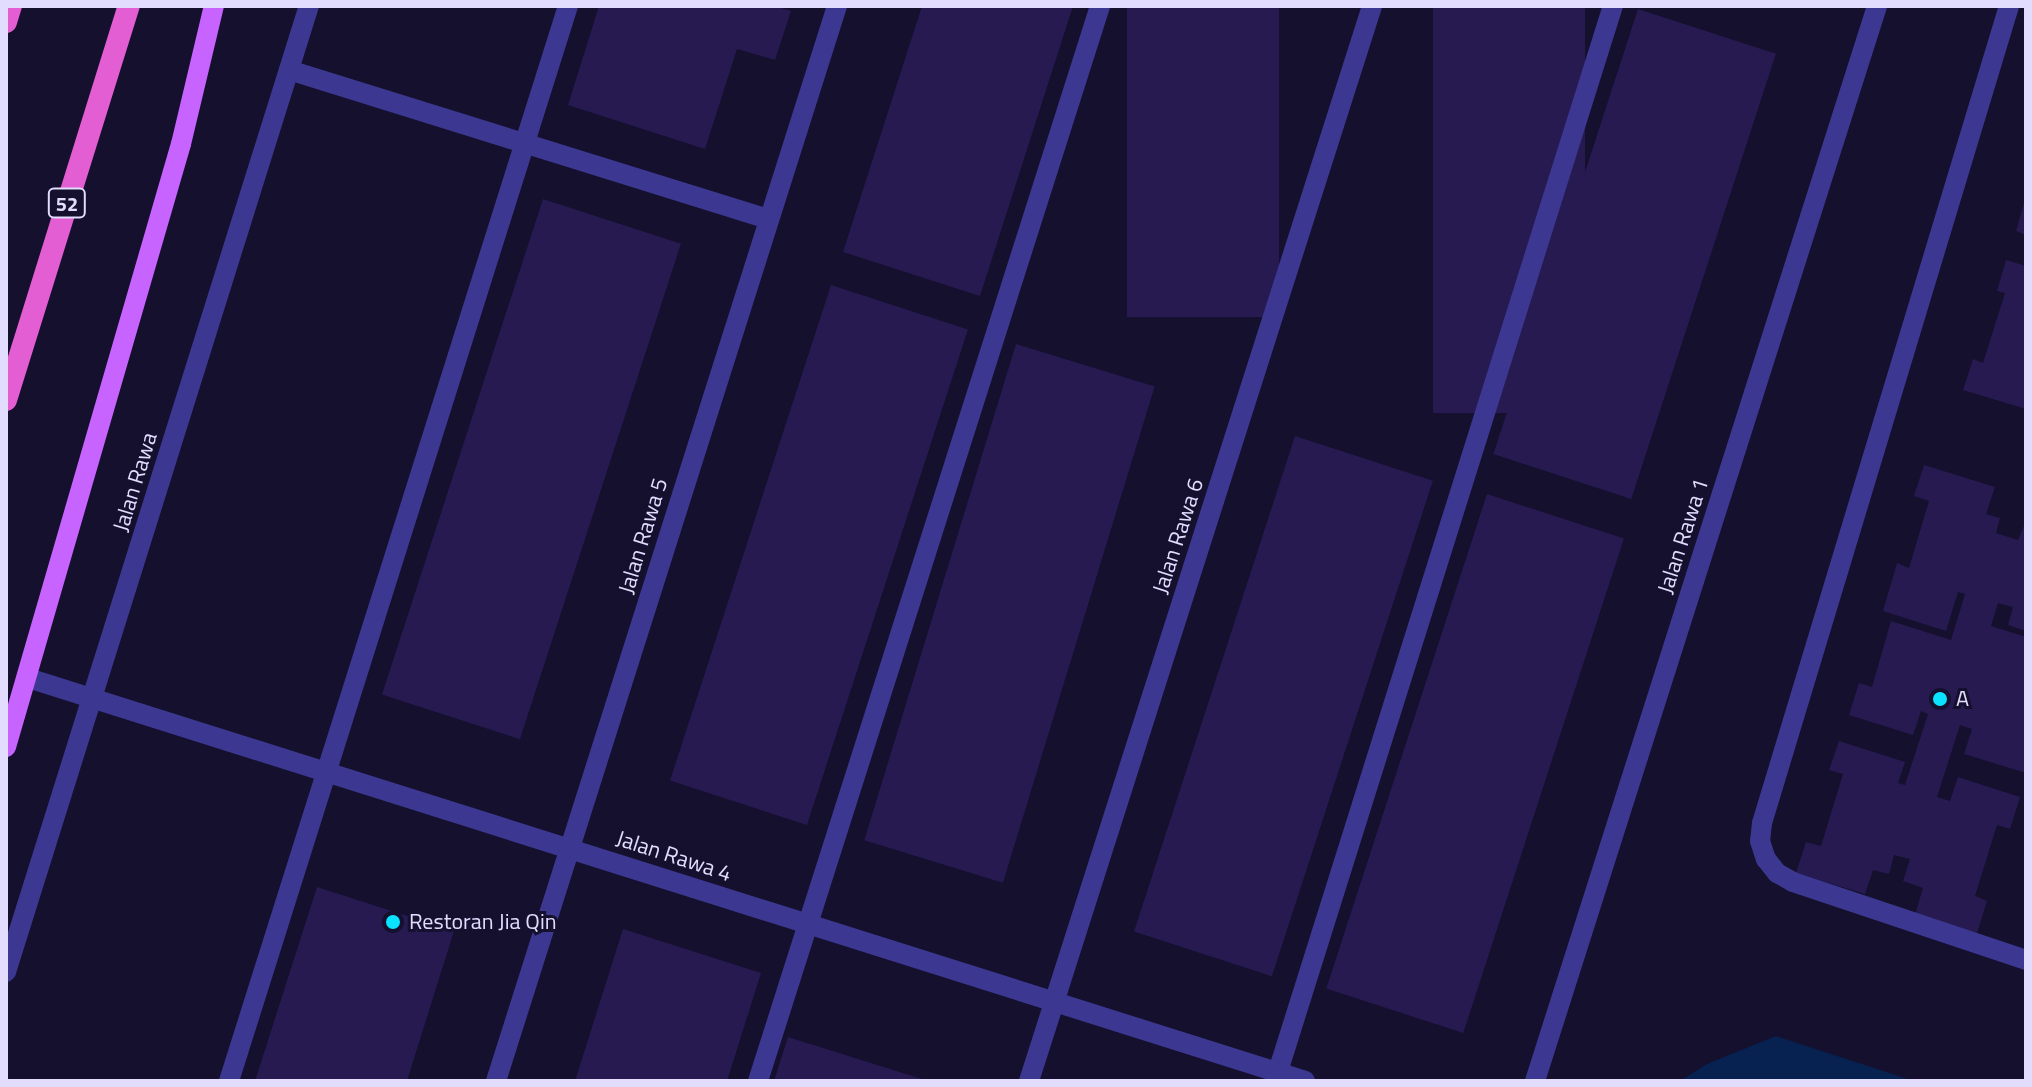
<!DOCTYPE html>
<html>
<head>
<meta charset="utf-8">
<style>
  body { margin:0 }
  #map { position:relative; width:2032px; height:1087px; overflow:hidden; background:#15102e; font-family:"Titillium Web",sans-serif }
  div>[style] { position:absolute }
  .water>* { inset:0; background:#072150 }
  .building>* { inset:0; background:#261a51; transform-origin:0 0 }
  .service>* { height:20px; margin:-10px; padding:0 10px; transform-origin:10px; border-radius:10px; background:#3c3891 }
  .minor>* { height:20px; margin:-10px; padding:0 10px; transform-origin:10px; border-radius:10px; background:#3c3891 }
  .primary>* { height:20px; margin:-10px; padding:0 10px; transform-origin:10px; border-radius:10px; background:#c764ff }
  .trunk>* { height:22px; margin:-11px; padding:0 11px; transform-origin:11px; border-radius:11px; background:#e35ed2 }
  .dots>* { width:22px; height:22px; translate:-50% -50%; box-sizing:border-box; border:4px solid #15102e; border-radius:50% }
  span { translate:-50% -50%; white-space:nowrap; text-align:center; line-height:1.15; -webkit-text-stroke:6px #15102e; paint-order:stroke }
  .shield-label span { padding:2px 6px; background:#15102e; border:2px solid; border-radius:6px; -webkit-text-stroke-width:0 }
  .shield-label { font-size:20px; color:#e2ddff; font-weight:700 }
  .street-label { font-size:22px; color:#e2ddff }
  .poi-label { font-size:22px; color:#e2ddff }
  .left { translate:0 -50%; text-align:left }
  .frame { position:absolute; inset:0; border:8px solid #e2ddff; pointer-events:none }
</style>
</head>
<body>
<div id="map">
  <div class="water">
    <i style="clip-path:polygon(1776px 1036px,1914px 1081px,1680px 1081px,1707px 1064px)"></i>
  </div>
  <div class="building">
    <i style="clip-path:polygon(599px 6px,775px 6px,791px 11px,775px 60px,737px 49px,705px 149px,568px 105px)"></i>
    <i style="clip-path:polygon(922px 6px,1073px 6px,980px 296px,843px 252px)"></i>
    <i style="left:1127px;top:6px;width:152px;height:311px"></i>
    <i style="left:1433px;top:6px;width:152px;height:407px"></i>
    <i style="left:1638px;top:9px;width:145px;height:468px;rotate:18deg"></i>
    <i style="left:543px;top:199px;width:145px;height:521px;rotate:18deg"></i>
    <i style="clip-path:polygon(2025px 200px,2026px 200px,2026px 235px,2016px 231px)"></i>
    <i style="clip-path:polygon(2006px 260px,2026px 266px,2026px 409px,1963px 390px,1973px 359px,1983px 363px,2005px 293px,1997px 291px)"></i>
    <i style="left:831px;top:285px;width:144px;height:521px;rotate:18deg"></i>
    <i style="left:1016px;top:344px;width:145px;height:519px;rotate:17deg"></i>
    <i style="left:1295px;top:436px;width:145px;height:521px;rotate:18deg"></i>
    <i style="clip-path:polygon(1924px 465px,1995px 487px,1986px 514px,2000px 518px,1996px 533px,2018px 540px,2026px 521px,2026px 631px,2008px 625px,2013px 607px,1998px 603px,1991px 626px,2026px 637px,2026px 773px,1964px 754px,1972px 729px,1960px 725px,1937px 797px,1950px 801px,1958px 777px,2020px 797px,2010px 829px,1997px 825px,1975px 896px,1987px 901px,1977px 933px,1915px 915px,1923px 888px,1903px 881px,1910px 859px,1894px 855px,1889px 874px,1873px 870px,1865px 894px,1796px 873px,1806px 842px,1821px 846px,1843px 774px,1829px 770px,1839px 741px,1905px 762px,1898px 783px,1905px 785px,1928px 714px,1921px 711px,1913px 735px,1849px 715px,1859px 683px,1872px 687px,1891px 621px,1951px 640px,1965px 594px,1958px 592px,1946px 631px,1883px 611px,1897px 563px,1909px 568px,1929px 501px,1914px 496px)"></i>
    <i style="left:1487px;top:494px;width:144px;height:520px;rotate:18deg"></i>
    <i style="clip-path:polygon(317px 887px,454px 931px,407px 1081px,255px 1081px)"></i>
    <i style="clip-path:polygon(623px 929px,761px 973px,727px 1081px,575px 1081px)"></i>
    <i style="clip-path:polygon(788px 1037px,925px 1080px,925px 1081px,774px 1081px)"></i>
  </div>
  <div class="service">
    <i style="left:2009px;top:6px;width:854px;rotate:106.82deg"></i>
    <i style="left:1762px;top:823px;width:18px;rotate:96deg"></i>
    <i style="left:1760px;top:841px;width:19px;rotate:72deg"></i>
    <i style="left:1766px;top:859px;width:18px;rotate:52deg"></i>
    <i style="left:1777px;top:873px;width:18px;rotate:29deg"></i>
    <i style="left:1793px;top:882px;width:246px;rotate:18.5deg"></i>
    <i style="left:289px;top:70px;width:502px;rotate:17.28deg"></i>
    <i style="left:229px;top:1081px;width:1127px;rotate:-72.5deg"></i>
    <i style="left:758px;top:1081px;width:1128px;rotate:-72.35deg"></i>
    <i style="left:1275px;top:1081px;width:1127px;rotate:-72.55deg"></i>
  </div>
  <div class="minor">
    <i style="left:28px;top:678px;width:1339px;rotate:17.51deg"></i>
    <i style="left:6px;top:972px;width:1012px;rotate:-72.59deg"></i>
    <i style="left:496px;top:1081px;width:1128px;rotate:-72.4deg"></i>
    <i style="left:1029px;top:1081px;width:1128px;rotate:-72.3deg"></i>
    <i style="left:1535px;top:1081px;width:1128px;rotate:-72.35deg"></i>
  </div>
  <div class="primary">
    <i style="left:6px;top:747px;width:628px;rotate:-73.82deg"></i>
    <i style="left:181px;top:144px;width:142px;rotate:-76.6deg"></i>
  </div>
  <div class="trunk">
    <i style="left:6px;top:22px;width:17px;rotate:-73deg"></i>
    <i style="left:6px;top:400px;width:413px;rotate:-72.7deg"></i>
  </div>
  <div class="dots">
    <i style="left:1940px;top:699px;background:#09e3ff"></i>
    <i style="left:393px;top:922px;background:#09e3ff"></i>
  </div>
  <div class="shield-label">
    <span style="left:67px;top:203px">52</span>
  </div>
  <div class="street-label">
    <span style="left:135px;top:482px;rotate:-73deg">Jalan Rawa</span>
    <span style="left:643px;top:536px;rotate:-73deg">Jalan Rawa 5</span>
    <span style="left:1178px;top:536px;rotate:-72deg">Jalan Rawa 6</span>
    <span style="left:1683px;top:536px;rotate:-72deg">Jalan Rawa 1</span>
    <span style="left:674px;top:856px;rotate:18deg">Jalan Rawa 4</span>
  </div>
  <div class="poi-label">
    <span class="left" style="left:1956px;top:699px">A</span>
    <span class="left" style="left:409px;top:922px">Restoran Jia Qin</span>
  </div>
  <div class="frame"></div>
</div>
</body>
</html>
